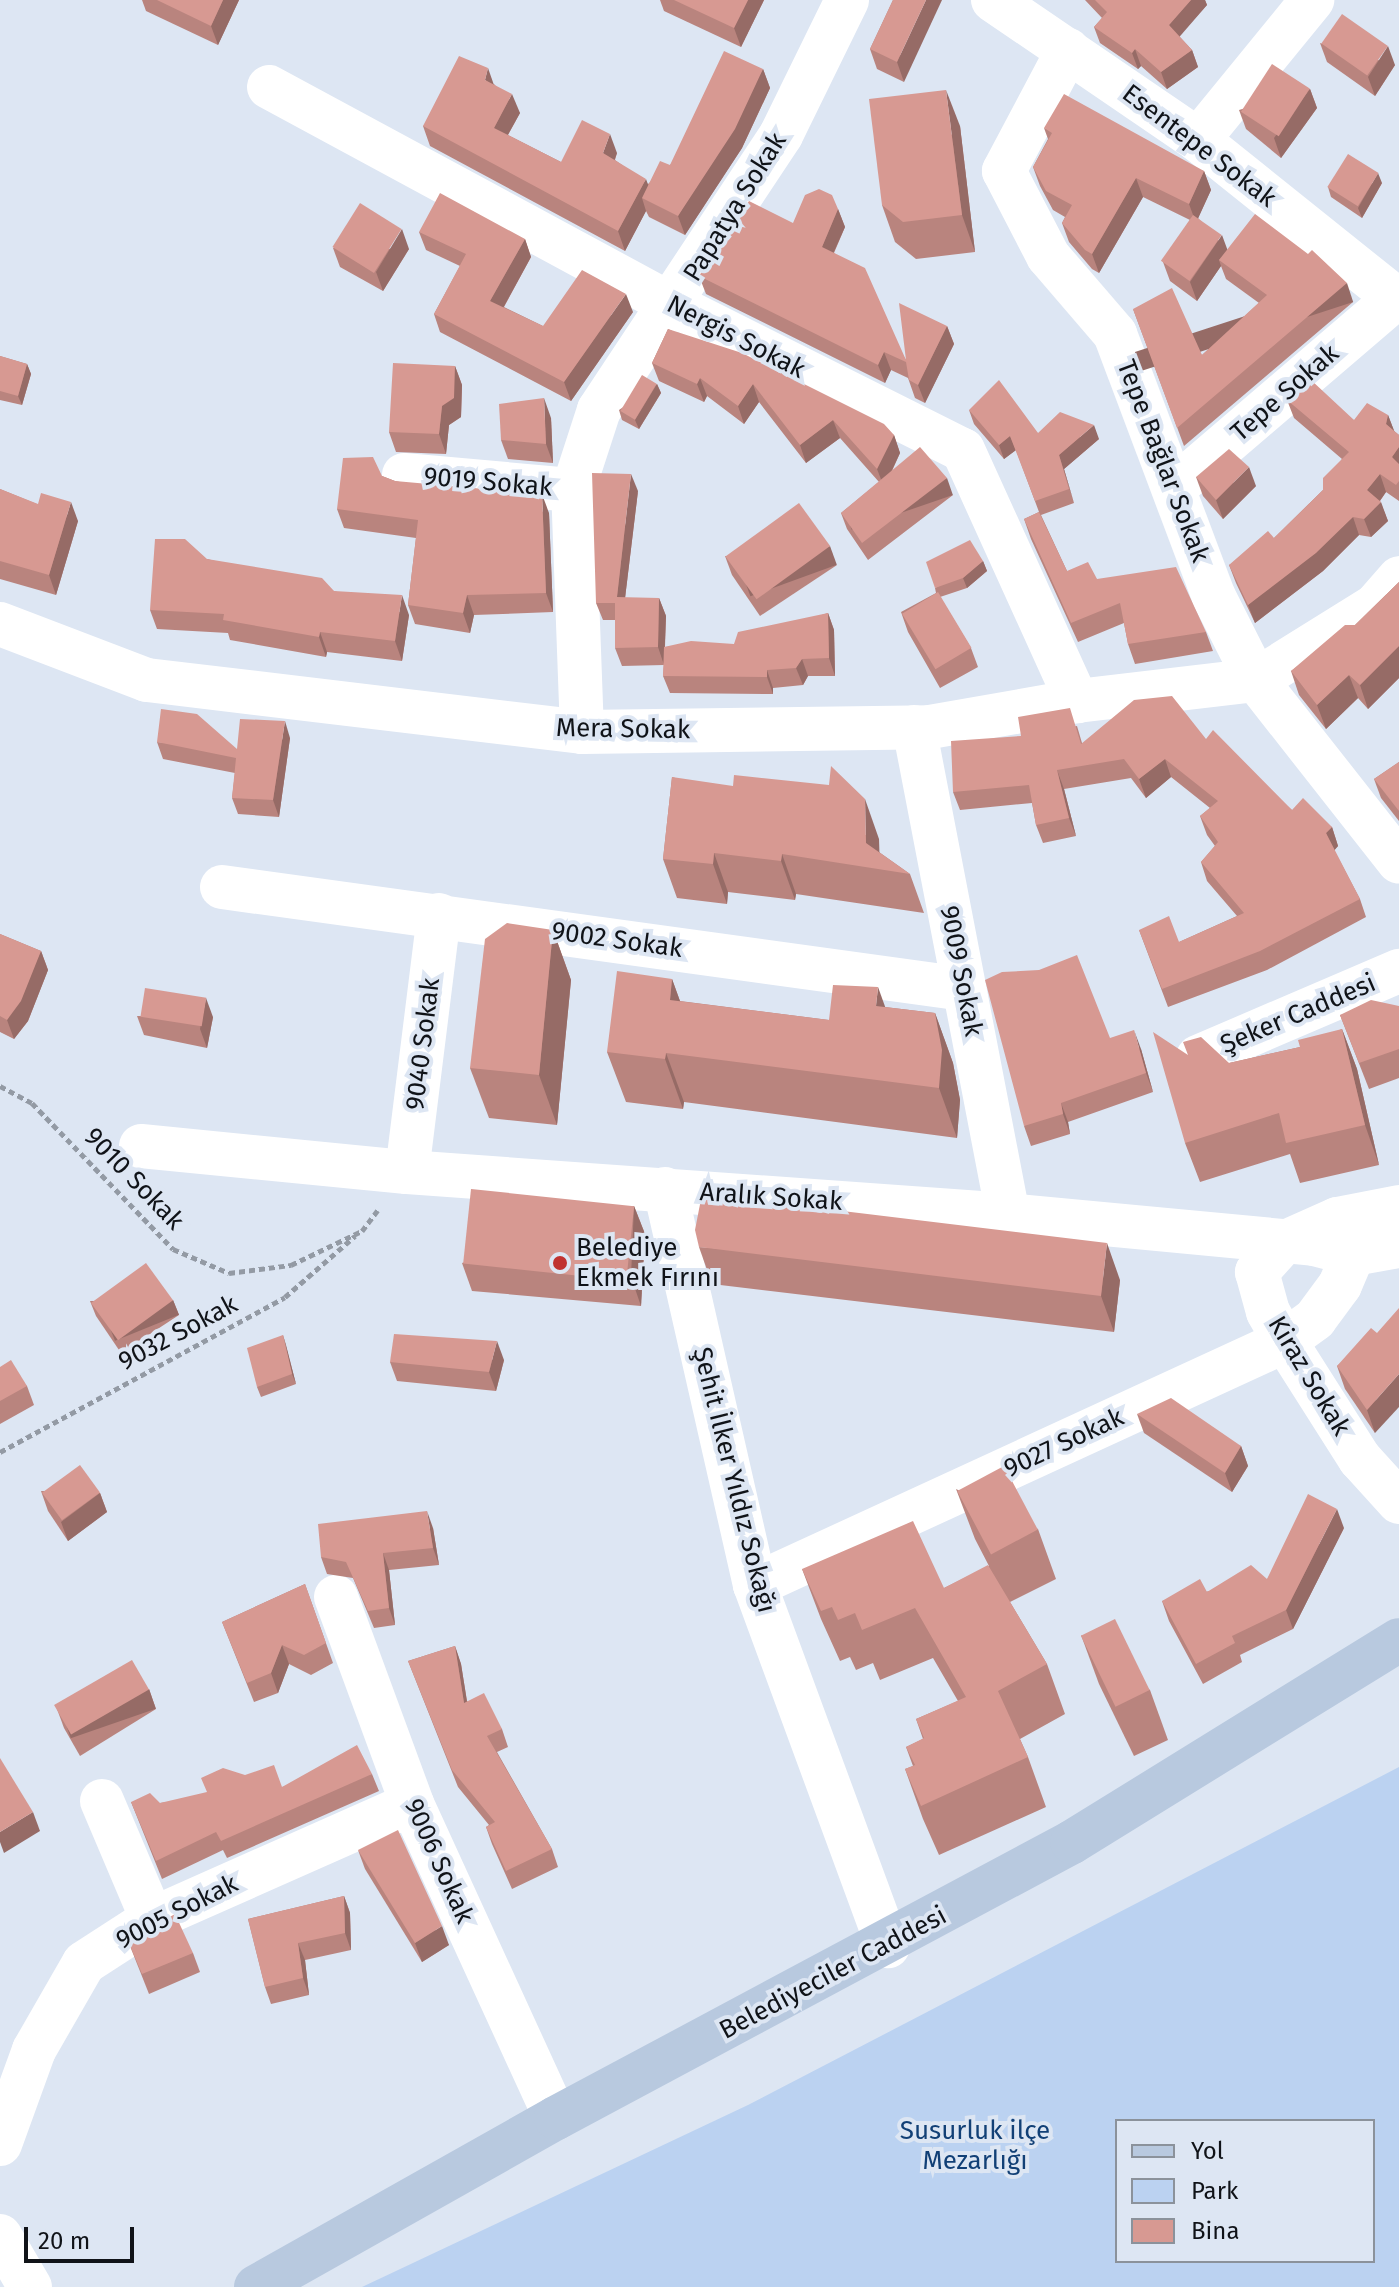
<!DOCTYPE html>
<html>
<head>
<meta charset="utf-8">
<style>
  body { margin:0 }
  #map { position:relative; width:1399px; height:2287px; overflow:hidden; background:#dde6f3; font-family:"Fira Sans",sans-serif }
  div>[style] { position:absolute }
  .green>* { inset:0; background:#bbd2f1 }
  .path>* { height:5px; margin-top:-2.5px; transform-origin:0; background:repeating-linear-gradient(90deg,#939aa4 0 6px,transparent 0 10px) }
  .street>* { height:44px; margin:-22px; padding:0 22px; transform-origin:22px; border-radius:22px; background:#fff }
  .secondary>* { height:44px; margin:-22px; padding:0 22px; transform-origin:22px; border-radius:22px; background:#b8c9df }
  .wall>* { inset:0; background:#b9847e }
  .shaded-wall>* { inset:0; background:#966b66; transform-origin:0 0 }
  .building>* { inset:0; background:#d79992; transform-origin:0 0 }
  .dots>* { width:22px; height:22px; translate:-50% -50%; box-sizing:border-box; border:4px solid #dde6f3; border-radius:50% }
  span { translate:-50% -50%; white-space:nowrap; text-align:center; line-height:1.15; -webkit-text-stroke:8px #dde6f3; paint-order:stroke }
  .street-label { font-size:26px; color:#101318 }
  .poi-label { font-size:26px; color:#101318 }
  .left { translate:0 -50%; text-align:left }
  .park-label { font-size:26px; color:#124076 }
  .legend { position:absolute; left:1115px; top:2119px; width:260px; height:144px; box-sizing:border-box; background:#dde6f3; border:2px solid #8b929b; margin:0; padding:10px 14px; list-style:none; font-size:24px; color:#101318 }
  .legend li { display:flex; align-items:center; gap:16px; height:40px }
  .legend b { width:40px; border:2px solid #8b929b }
  .scale { position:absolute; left:24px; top:2227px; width:110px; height:36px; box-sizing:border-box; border:4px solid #101318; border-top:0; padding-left:10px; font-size:24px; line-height:28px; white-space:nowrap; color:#101318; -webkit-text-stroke:6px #dde6f3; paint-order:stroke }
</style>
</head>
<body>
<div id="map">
  <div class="green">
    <i style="clip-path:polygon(evenodd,1399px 1767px,1399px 2287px,362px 2287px,748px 2105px,1399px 1767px,1117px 2121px,1373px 2121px,1373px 2261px,1117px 2261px,1117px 2121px)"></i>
  </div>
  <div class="path">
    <i style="left:0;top:1086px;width:36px;rotate:28deg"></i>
    <i style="left:32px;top:1103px;width:203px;rotate:46deg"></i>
    <i style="left:173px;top:1249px;width:61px;rotate:23.2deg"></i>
    <i style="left:229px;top:1273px;width:63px;rotate:-7.4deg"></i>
    <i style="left:291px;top:1265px;width:79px;rotate:-25.6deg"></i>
    <i style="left:362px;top:1231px;width:26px;rotate:-53deg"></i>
    <i style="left:0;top:1452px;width:324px;rotate:-28.5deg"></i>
    <i style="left:285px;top:1297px;width:93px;rotate:-41.1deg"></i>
  </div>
  <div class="street">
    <i style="left:993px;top:0;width:248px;rotate:34.3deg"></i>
    <i style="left:1198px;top:140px;width:258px;rotate:38.7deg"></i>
    <i style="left:1068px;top:50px;width:137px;rotate:117.9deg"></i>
    <i style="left:1004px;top:171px;width:96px;rotate:62.6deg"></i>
    <i style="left:1048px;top:256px;width:103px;rotate:49.3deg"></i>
    <i style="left:1115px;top:334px;width:281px;rotate:69.4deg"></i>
    <i style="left:1214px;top:597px;width:93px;rotate:63.2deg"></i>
    <i style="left:1256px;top:680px;width:231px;rotate:51.8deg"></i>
    <i style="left:269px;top:87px;width:459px;rotate:28.4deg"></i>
    <i style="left:673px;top:305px;width:324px;rotate:26.6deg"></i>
    <i style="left:963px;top:450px;width:276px;rotate:65.6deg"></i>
    <i style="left:1198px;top:140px;width:181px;rotate:-50.8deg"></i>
    <i style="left:404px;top:475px;width:170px;rotate:5.1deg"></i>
    <i style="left:1174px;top:488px;width:292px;rotate:-40.6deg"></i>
    <i style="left:0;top:624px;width:157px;rotate:20.9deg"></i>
    <i style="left:147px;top:680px;width:438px;rotate:6.8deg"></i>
    <i style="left:582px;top:732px;width:348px;rotate:-0.8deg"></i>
    <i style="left:930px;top:727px;width:149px;rotate:-10deg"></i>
    <i style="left:1077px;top:701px;width:180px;rotate:-6.7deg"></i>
    <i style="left:1256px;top:680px;width:140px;rotate:-31.9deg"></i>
    <i style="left:1375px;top:606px;width:37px;rotate:-49deg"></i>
    <i style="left:914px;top:727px;width:497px;rotate:79.1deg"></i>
    <i style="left:582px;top:732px;width:242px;rotate:-92.1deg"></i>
    <i style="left:573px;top:490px;width:84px;rotate:-72deg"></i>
    <i style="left:599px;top:410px;width:330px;rotate:-56.5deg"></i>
    <i style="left:781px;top:135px;width:150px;rotate:-63.9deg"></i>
    <i style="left:222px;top:887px;width:749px;rotate:7.83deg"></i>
    <i style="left:1198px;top:1057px;width:219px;rotate:-23.2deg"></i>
    <i style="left:141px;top:1146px;width:267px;rotate:5.6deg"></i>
    <i style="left:407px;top:1172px;width:603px;rotate:4.09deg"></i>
    <i style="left:1008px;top:1215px;width:307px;rotate:5.4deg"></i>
    <i style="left:1314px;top:1244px;width:40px;rotate:14.4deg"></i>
    <i style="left:1353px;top:1254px;width:47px;rotate:-9.9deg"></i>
    <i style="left:407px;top:1172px;width:259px;rotate:-82.9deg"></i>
    <i style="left:665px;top:1189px;width:406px;rotate:77.2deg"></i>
    <i style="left:755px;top:1585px;width:385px;rotate:69.8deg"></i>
    <i style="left:1399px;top:1207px;width:63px;rotate:169deg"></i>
    <i style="left:1337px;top:1219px;width:59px;rotate:156deg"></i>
    <i style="left:1283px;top:1243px;width:39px;rotate:132deg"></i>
    <i style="left:1257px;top:1272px;width:41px;rotate:74.6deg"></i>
    <i style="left:1268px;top:1312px;width:34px;rotate:60deg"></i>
    <i style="left:1285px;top:1341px;width:140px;rotate:57.6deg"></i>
    <i style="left:1360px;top:1459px;width:58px;rotate:47.8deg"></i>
    <i style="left:755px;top:1585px;width:583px;rotate:-24.72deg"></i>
    <i style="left:1285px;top:1341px;width:37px;rotate:-36deg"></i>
    <i style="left:1315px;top:1319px;width:42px;rotate:-53.7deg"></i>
    <i style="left:1340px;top:1285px;width:34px;rotate:-67deg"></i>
    <i style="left:336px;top:1597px;width:221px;rotate:69.8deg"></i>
    <i style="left:412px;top:1804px;width:345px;rotate:65.4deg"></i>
    <i style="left:102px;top:1801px;width:128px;rotate:67deg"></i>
    <i style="left:0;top:2144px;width:100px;rotate:-70.1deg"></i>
    <i style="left:34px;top:2050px;width:100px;rotate:-60.1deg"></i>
    <i style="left:84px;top:1963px;width:81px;rotate:-32.9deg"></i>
    <i style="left:152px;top:1919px;width:284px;rotate:-23.9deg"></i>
    <i style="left:0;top:2236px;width:59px;rotate:59.5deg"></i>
  </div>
  <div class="secondary">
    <i style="left:256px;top:2287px;width:344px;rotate:-29.4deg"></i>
    <i style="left:556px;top:2118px;width:585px;rotate:-28.14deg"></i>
    <i style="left:1072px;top:1842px;width:384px;rotate:-31.7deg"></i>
  </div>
  <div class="wall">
    <i style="clip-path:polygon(142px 0,239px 0,218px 45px,146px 11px)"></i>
    <i style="clip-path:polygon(660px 0,764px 0,741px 47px,664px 11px)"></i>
    <i style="clip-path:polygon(893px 0,904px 82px,877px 69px,870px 49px)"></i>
    <i style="clip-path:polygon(1085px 0,1205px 0,1207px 5px,1179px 36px,1192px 50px,1198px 67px,1167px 89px,1141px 66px,1138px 69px,1100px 43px,1094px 27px,1102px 18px)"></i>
    <i style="clip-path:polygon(1320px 43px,1395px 65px,1375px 96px,1327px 62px)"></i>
    <i style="clip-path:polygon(763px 69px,770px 88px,742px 148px,685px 235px,649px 217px,646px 211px,625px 251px,430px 146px,423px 126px,494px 84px,520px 113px,508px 135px,561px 162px,617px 153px,615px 160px,648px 184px,670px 165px)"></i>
    <i style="clip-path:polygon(1310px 89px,1317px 108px,1281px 158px,1246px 129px,1239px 110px)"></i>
    <i style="clip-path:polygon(960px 126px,975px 252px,916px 259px,895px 242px,882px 205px)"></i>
    <i style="clip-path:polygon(1044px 128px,1204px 171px,1211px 190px,1198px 218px,1227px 250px,1353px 302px,1184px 446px,1133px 309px,1202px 355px,1259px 303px,1226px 279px,1221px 266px,1197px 301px,1170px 281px,1163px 262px,1190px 220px,1143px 197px,1099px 273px,1092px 269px,1069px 242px,1062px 223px,1065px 217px,1053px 210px,1040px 186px,1033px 167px,1048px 139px)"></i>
    <i style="clip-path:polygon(1382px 183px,1362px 218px,1331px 197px,1328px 187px)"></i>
    <i style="clip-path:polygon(838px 209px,845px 227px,834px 253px,906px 360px,947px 326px,954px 344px,925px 403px,915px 398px,908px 378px,891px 370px,885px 383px,706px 294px,699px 276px)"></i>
    <i style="clip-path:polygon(419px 232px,525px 239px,531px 257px,504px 307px,543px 326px,633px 312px,571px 401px,440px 332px,434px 314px,460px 266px,426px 250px)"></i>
    <i style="clip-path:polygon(333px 248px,409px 249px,383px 291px,340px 267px)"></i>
    <i style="clip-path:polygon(668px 329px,894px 435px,900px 453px,892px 471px,953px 495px,868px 560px,847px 529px,841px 513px,879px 482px,840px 438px,806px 463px,759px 402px,744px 424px,707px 396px,704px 402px,659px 381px,652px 363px)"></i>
    <i style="clip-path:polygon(0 356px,27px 364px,31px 374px,22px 405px,0 400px)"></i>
    <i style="clip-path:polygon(455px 366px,462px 385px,461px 417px,449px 425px,446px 454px,396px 452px,389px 432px)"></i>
    <i style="clip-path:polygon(657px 384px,661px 393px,639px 429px,622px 420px,619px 410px)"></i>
    <i style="clip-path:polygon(1287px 400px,1354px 420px,1388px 415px,1394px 431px,1399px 435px,1399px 501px,1386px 492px,1380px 501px,1388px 521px,1371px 537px,1359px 535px,1323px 571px,1255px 623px,1236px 583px,1229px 565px,1274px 538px,1323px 490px,1342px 459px,1294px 418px)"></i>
    <i style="clip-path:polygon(969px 410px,1038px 433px,1099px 439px,1064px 469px,1074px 503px,1041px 515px,1067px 571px,1097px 579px,1206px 632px,1213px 651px,1135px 664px,1128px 644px,1124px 623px,1078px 642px,1031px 539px,1024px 519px,1039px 512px,1016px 450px,1004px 459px,974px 424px)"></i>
    <i style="clip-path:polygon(551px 418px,553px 463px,508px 459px,501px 440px)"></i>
    <i style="clip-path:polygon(382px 476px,395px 481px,549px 513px,553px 612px,474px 615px,470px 633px,415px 624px,408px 605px,416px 538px,344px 528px,337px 509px)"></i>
    <i style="clip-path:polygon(1196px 477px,1256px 486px,1223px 519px,1203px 496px)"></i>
    <i style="clip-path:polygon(0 489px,78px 521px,56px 595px,0 579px)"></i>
    <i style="clip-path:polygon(638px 491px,625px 598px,659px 598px,666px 616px,665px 647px,734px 644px,828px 613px,834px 630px,835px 676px,808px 676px,803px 685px,773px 688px,773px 694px,670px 693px,663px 676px,664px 665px,622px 666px,615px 648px,615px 620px,603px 620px,596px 603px)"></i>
    <i style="clip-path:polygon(725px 556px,837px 565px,760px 616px,732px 575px)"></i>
    <i style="clip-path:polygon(207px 559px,334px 591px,409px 615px,402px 661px,327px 652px,326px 657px,230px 640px,228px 633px,157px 629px,150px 610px)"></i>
    <i style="clip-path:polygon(983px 561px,987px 571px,967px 588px,940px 597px,971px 648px,978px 667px,940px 688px,908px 632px,901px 612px,936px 593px,935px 588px)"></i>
    <i style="clip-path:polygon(1399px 582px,1399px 678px,1368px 709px,1358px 698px,1326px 729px,1299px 695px,1291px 671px,1355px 625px)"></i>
    <i style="clip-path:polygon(1077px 726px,1082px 743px,1206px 739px,1292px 810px,1332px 827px,1338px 846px,1334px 850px,1360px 899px,1366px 917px,1267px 970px,1168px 1007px,1139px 930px,1179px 942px,1237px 916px,1207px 881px,1201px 862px,1215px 846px,1207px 835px,1200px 816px,1210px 808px,1171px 777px,1146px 798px,1131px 778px,1064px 789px,1076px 836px,1043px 843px,1036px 825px,1032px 803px,960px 810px,953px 792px,1021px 736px)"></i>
    <i style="clip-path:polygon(290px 738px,279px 817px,238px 814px,232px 798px,235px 773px,163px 759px,157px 742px,237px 749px)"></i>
    <i style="clip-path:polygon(1399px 762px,1399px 821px,1381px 798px,1374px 779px)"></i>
    <i style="clip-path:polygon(672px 777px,879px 839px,879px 852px,910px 874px,924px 913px,796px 894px,795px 900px,728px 892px,727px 904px,677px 898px,663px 859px)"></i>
    <i style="clip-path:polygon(553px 930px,571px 980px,557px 1125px,489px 1118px,470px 1068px)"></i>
    <i style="clip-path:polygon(0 934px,41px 951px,48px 970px,28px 1021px,14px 1039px,0 1032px)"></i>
    <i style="clip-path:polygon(672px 979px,680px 1001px,829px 1020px,885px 1007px,935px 1013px,953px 1063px,960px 1100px,957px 1138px,684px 1102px,683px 1109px,626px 1102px,607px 1052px)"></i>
    <i style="clip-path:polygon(1397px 1006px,1399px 1006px,1399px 1078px,1369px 1089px,1340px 1015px)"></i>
    <i style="clip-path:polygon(137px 1016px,213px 1017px,207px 1048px,144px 1035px)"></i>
    <i style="clip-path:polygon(1342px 1029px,1357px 1069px,1379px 1165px,1300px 1183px,1290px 1154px,1200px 1182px,1185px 1143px,1188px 1055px,1229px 1063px,1300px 1047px)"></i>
    <i style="clip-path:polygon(1110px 1038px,1141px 1049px,1153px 1092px,1068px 1122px,1070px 1134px,1031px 1146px,1024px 1126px)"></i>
    <i style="clip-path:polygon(634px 1206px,645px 1234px,641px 1306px,472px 1291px,462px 1263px)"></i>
    <i style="clip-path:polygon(699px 1247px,1120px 1280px,1114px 1332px,712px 1284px)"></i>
    <i style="clip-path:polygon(173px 1300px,179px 1315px,121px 1353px,96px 1316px,90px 1301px)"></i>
    <i style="clip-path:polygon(1377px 1333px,1375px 1433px,1345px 1389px,1337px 1366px)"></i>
    <i style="clip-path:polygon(283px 1335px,296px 1384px,261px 1397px,257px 1387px)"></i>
    <i style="clip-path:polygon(504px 1360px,496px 1391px,397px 1381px,390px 1362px)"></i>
    <i style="clip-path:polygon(0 1367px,27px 1386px,34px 1405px,0 1424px)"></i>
    <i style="clip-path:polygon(1137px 1414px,1241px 1446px,1248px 1466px,1232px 1492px,1144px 1433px)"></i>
    <i style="clip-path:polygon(956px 1489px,1038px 1529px,1056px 1579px,1010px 1602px,1047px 1664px,1065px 1714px,1020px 1739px,1028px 1757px,1046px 1807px,939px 1855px,923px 1819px,905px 1769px,913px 1766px,906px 1747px,923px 1739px,916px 1719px,958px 1701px,933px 1658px,880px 1680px,873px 1663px,856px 1670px,850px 1657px,840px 1661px,821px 1619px,802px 1569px,944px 1588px,989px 1566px,975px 1539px)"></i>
    <i style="clip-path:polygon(41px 1491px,100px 1493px,107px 1512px,68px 1541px,48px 1511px)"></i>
    <i style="clip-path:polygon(433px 1528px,439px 1565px,389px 1570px,395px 1625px,374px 1628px,353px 1578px,327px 1574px,321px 1557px)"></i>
    <i style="clip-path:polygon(1344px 1528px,1293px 1629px,1240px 1655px,1242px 1662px,1203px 1684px,1169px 1621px,1162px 1601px,1267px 1579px)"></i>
    <i style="clip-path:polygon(305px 1584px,333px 1663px,311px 1675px,289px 1664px,278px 1693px,254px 1702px,222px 1622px)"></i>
    <i style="clip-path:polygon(1081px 1635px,1150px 1690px,1168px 1740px,1134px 1756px,1099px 1684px)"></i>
    <i style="clip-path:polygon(455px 1646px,461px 1664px,467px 1701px,502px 1729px,508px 1747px,497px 1752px,552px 1849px,558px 1867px,512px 1889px,492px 1844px,486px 1827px,489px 1825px,458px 1787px,408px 1661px)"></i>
    <i style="clip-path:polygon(149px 1689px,156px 1709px,80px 1756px,64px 1728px,57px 1709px)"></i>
    <i style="clip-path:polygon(372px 1774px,379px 1791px,227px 1858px,223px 1850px,162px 1879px,131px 1802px,160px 1803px,282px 1787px)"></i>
    <i style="clip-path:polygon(358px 1850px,449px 1945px,422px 1962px,365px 1869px)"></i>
    <i style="clip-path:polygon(344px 1896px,350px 1913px,351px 1950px,305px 1960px,309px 1995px,271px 2004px,265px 1987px,248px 1919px)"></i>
    <i style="clip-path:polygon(128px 1941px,193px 1953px,200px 1972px,149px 1994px)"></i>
  </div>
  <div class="shaded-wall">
    <i style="clip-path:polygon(223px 0,239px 0,218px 45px,211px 26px)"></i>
    <i style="clip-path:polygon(748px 0,764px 0,741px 47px,734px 28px)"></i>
    <i style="clip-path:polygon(926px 0,942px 0,904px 82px,897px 62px)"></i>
    <i style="clip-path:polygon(1191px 0,1205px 0,1207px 5px,1175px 42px,1169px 25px)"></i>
    <i style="clip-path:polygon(1388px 46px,1395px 65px,1375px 96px,1368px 77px)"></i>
    <i style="clip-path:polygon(1135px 49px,1141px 66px,1138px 69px,1132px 53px)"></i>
    <i style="clip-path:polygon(1192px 50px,1198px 67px,1167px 89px,1161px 72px)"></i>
    <i style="clip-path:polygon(488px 68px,495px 88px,485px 80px)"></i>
    <i style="clip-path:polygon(763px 69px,770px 88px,742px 148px,685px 235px,678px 216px)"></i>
    <i style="clip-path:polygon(1310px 89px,1317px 108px,1281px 158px,1274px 138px)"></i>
    <i style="clip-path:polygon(946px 90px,960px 126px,975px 252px,962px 215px)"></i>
    <i style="clip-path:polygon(512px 94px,520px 113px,501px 147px,494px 128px)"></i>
    <i style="clip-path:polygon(610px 134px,617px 153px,610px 172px,603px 153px)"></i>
    <i style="clip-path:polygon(1204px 171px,1211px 190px,1196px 223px,1189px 204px)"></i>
    <i style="clip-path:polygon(1378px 173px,1382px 183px,1362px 218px,1358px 208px)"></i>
    <i style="clip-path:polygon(1136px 178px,1143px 197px,1099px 273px,1092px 254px)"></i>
    <i style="clip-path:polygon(646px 179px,653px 198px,642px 198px,646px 211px,625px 251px,618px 231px)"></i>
    <i style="clip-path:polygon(838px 209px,845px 227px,828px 265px,822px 247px)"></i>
    <i style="clip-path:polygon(402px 229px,409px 249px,383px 291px,376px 272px)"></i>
    <i style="clip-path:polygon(1222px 235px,1229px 254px,1219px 260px,1221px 266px,1197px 301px,1190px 282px)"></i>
    <i style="clip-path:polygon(525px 239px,531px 257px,497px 319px,490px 301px)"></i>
    <i style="left:1347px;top:283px;width:20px;height:223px;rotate:72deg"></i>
    <i style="clip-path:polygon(626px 294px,633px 312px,571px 401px,564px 382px)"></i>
    <i style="clip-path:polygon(947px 326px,954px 344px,925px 403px,918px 385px)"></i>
    <i style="clip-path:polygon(884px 352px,891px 370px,885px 383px,878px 365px)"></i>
    <i style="clip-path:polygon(27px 364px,31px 374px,22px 405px,18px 396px)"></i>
    <i style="clip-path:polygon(455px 366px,462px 385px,461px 417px,449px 425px,446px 454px,439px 434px,442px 406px)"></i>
    <i style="clip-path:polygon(700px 378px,707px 396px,704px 402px,697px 384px)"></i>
    <i style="clip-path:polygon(657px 384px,661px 393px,639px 429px,635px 420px)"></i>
    <i style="clip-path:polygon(753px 384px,759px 402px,744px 424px,738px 406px)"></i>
    <i style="clip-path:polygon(544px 398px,551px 418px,553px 463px,546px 444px)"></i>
    <i style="clip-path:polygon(1388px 415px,1395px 433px,1386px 424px)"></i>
    <i style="clip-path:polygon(833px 420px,840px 438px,806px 463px,800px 445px)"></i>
    <i style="clip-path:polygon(1094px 425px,1099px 439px,1064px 469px,1074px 503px,1059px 455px)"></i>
    <i style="clip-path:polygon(894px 435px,900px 453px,884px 487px,877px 469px)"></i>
    <i style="clip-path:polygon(1010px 436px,1016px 450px,1004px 459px,999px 445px)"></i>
    <i style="clip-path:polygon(1399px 447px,1399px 474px,1392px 457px)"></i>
    <i style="clip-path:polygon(1249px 467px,1256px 486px,1223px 519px,1216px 500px)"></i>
    <i style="clip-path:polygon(631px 474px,638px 491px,623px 615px,617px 597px)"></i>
    <i style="clip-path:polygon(1380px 474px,1386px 492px,1374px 509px,1367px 490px)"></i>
    <i style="left:947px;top:478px;width:18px;height:107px;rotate:71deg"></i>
    <i style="clip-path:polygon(542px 494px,549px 513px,553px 612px,546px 593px)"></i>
    <i style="clip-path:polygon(71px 502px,78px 521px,56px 595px,49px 575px)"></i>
    <i style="clip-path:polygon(1381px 502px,1388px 521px,1371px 537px,1364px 519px)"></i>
    <i style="clip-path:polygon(1353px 517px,1359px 535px,1323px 571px,1255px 623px,1248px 605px)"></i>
    <i style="left:830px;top:546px;width:20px;height:92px;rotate:70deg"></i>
    <i style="clip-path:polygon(983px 561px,987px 571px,967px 588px,963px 578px)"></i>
    <i style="clip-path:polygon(402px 595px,409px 615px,402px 661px,395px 641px)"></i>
    <i style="clip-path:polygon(467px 595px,474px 615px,470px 633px,463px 613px)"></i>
    <i style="clip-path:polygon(659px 598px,666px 616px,664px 665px,658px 647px)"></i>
    <i style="clip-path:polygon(828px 613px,834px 630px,835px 676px,829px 658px)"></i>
    <i style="clip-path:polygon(320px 632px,327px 652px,326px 657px,319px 637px)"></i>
    <i style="clip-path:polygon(1399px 646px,1399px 678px,1368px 709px,1360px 685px)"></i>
    <i style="clip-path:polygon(802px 659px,808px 676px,803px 685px,796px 668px)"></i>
    <i style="clip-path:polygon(767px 670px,773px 688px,773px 694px,767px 677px)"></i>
    <i style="clip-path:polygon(1349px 675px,1358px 698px,1326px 729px,1317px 705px)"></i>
    <i style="clip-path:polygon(285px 721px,290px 738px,279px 817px,273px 800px)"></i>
    <i style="clip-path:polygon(1165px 759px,1171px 777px,1146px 798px,1139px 779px)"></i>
    <i style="clip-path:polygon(1057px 770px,1064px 789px,1076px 836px,1069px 818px)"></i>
    <i style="clip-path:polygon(865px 799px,879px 839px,880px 869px,866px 843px)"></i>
    <i style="clip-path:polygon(1332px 827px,1338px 846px,1333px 852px,1326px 833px)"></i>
    <i style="clip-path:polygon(714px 853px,728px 892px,727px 904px,713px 864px)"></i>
    <i style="clip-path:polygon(782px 854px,796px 894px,795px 900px,781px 861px)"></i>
    <i style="clip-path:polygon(553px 930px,571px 980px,557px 1125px,539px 1075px)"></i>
    <i style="clip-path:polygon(41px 951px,48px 970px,28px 1021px,14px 1039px,7px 1020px)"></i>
    <i style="clip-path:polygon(672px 979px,690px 1029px,670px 1000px)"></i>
    <i style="clip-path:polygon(878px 987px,896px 1037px,876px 1006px)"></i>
    <i style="clip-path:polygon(206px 998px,213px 1017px,207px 1048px,200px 1029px)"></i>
    <i style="clip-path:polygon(935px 1013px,953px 1063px,960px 1100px,957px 1138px,939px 1088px)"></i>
    <i style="clip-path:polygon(1342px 1029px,1357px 1069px,1379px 1165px,1365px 1125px)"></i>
    <i style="clip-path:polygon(1134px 1030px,1141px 1049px,1153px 1092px,1146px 1073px)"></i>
    <i style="clip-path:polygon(666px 1053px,684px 1102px,683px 1109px,665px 1059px)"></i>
    <i style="clip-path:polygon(1061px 1103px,1068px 1122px,1070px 1134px,1063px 1114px)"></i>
    <i style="clip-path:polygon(634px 1206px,645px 1234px,641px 1306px,631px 1277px)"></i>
    <i style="clip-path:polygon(1107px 1243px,1120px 1280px,1114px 1332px,1101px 1296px)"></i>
    <i style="left:173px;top:1300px;width:16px;height:69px;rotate:68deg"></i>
    <i style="clip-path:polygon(283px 1335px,286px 1345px,296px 1384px,292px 1374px)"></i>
    <i style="clip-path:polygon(497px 1341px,504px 1360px,496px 1391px,489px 1372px)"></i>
    <i style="clip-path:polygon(1399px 1374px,1399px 1407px,1375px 1433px,1367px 1410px)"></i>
    <i style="clip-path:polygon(1241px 1446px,1248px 1466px,1232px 1492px,1225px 1473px)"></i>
    <i style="clip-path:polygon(100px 1493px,107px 1512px,68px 1541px,61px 1522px)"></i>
    <i style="clip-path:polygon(1337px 1509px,1344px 1528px,1293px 1629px,1286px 1610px)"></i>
    <i style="clip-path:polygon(427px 1511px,433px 1528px,439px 1565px,433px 1548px)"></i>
    <i style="clip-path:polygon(383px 1553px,389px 1570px,395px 1625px,389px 1608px)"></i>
    <i style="clip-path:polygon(282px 1645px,289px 1664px,278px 1693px,271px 1673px)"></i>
    <i style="clip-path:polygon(455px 1646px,461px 1664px,470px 1721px,464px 1703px)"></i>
    <i style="left:149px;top:1689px;width:21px;height:90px;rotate:71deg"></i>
    <i style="clip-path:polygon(33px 1812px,40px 1831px,4px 1853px,0 1842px,0 1832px)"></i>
    <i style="clip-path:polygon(344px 1896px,350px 1913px,351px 1950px,345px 1933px)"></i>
    <i style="clip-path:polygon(442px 1926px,449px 1945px,422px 1962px,415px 1943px)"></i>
    <i style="clip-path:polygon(298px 1943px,305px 1960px,309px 1995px,303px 1978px)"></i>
  </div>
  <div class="building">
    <i style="clip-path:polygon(157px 0,223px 0,211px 26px)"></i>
    <i style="clip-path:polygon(674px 0,748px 0,734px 28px)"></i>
    <i style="clip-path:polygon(893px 0,926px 0,897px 62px,870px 49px)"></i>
    <i style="clip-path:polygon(1095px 0,1191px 0,1169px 25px,1192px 50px,1161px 72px,1135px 49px,1132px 53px,1094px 27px,1107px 12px)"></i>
    <i style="left:1342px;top:14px;width:56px;height:36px;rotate:35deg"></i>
    <i style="clip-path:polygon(724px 51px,763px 69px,735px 129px,678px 216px,642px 198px,660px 161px,670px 165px)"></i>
    <i style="clip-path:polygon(459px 56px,488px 68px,485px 80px,512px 94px,494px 128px,561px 162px,582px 120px,610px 134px,603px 153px,646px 179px,618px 231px,423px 126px)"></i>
    <i style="left:1272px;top:64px;width:45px;height:57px;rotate:33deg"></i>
    <i style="clip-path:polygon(946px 90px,962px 215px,903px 222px,882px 205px,869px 99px)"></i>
    <i style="clip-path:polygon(1064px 94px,1204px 171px,1189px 204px,1136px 178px,1092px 254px,1085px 250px,1062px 223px,1072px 205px,1046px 191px,1033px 167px,1052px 133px,1044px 128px)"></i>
    <i style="left:1348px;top:154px;width:36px;height:39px;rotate:32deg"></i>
    <i style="clip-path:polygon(819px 189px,832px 195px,838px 209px,822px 247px,865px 268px,906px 360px,899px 303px,947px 326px,918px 385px,909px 380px,906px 362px,884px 352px,878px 365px,699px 276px,749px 201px,793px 223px,805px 195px)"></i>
    <i style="clip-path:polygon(440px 193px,525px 239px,490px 301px,543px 326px,582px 270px,626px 294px,564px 382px,434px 314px,466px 254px,419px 232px)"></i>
    <i style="left:360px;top:203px;width:49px;height:52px;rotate:32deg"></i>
    <i style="clip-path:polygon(1255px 214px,1308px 254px,1312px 250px,1347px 283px,1177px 428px,1133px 309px,1172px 288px,1202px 355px,1267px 295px,1219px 260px)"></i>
    <i style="left:1193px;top:215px;width:35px;height:56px;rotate:35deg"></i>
    <i style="clip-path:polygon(668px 329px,742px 353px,884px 424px,894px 435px,877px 469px,833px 420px,800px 445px,753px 384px,738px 406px,700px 378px,697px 384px,652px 363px)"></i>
    <i style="clip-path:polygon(0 356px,27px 364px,18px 396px,0 391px)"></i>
    <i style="clip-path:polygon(393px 363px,455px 366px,454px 398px,442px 406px,439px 434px,389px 432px)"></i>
    <i style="left:642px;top:375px;width:17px;height:42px;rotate:31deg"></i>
    <i style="clip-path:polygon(999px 380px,1038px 433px,1060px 412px,1094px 425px,1059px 455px,1069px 489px,1035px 501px,1010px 436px,999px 445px,969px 410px)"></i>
    <i style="clip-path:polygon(1311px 380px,1354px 420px,1367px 403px,1388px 415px,1386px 424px,1399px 435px,1399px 447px,1392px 457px,1399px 464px,1399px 481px,1396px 485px,1380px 474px,1367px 490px,1381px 502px,1364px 519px,1353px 517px,1316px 553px,1248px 605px,1229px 565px,1268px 531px,1274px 538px,1323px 490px,1323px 478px,1349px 452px,1287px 400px)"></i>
    <i style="clip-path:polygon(544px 398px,546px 444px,501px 440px,499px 404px)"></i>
    <i style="clip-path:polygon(920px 447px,947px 478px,862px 543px,841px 513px)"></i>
    <i style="clip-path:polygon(1229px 449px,1249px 467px,1216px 500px,1196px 477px)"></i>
    <i style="clip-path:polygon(373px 457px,382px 476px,395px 481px,542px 494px,546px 593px,467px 595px,463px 613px,408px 605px,418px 520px,337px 509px,343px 458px)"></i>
    <i style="clip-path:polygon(592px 473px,631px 474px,617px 597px,659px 598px,658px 647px,615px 648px,615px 603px,596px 603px)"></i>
    <i style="clip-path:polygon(0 489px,38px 504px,41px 493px,71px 502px,49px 575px,0 561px)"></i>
    <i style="left:799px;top:503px;width:53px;height:91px;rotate:54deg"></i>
    <i style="clip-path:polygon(1039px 512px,1067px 571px,1088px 562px,1097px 579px,1176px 567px,1206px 632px,1128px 644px,1120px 603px,1071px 623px,1024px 519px)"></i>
    <i style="clip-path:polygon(155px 539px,185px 539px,207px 559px,322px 578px,334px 591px,402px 595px,395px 641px,320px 632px,319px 637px,223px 620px,224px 614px,150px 610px)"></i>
    <i style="clip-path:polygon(970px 540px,983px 561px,963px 578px,935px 588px,926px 562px)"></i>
    <i style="clip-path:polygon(1399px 582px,1399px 646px,1360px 685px,1349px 675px,1317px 705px,1291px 671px,1345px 625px,1355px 625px)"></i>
    <i style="left:938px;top:592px;width:65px;height:42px;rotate:59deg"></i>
    <i style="clip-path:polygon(828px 613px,829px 658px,802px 659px,796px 668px,767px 670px,767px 677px,663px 676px,664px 647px,691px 641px,734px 644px,738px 632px)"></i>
    <i style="clip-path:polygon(1172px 696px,1206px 739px,1213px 730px,1292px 810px,1303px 798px,1332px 827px,1326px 833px,1360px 899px,1260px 951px,1162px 989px,1139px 930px,1169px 916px,1179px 942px,1244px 913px,1201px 862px,1218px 842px,1200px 816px,1218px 801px,1165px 759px,1139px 779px,1124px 759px,1057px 770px,1069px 818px,1036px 825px,1029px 785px,953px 792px,951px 741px,1021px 736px,1018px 717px,1070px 708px,1081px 744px,1134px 700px)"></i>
    <i style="clip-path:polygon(161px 709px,197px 714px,237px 749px,240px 719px,285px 721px,273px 800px,232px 798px,236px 758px,157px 742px)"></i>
    <i style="clip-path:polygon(1399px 762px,1399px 811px,1374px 779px)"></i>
    <i style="clip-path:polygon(831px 766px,865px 799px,866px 843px,910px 874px,782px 854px,781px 861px,714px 853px,713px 864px,663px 859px,672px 777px,733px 786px,734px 775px,829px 785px)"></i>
    <i style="clip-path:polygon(507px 923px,553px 930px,539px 1075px,470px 1068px,485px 939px)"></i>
    <i style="clip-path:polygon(0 934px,41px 951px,21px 1001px,7px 1020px,0 1016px)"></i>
    <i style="clip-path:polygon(1077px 955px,1110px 1038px,1134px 1030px,1146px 1073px,1061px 1103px,1063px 1114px,1024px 1126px,985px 980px,1002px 972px,1039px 970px)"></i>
    <i style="clip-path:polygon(617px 971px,672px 979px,670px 1000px,829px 1020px,833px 985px,878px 987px,876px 1006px,935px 1013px,942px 1050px,939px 1088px,666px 1053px,665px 1059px,607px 1052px)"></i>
    <i style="left:145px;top:988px;width:62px;height:29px;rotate:9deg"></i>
    <i style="clip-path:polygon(1371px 1000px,1399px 1006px,1399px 1049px,1359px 1063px,1340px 1015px)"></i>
    <i style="clip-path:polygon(1342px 1029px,1365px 1125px,1286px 1143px,1279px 1113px,1185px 1143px,1153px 1032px,1188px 1055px,1183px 1042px,1201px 1037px,1229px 1063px,1300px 1047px,1298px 1040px)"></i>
    <i style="left:471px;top:1189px;width:164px;height:75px;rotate:6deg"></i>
    <i style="clip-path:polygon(702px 1194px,1107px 1243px,1101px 1296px,699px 1247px,695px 1230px)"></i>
    <i style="left:146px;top:1263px;width:46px;height:68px;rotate:54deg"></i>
    <i style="clip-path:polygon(1399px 1308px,1399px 1374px,1367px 1410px,1337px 1366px,1371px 1328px,1377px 1333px)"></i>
    <i style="clip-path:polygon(394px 1334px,497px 1341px,489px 1372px,390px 1362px)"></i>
    <i style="clip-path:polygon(283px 1335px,292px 1374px,257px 1387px,247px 1348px)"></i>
    <i style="clip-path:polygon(11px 1360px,27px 1386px,0 1401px,0 1367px)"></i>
    <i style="clip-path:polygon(1171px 1398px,1241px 1446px,1225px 1473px,1137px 1414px)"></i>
    <i style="left:80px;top:1465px;width:34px;height:47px;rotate:54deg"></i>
    <i style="left:1004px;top:1466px;width:72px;height:53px;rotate:62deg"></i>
    <i style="clip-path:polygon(1308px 1494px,1337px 1509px,1286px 1610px,1232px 1636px,1235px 1643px,1196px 1664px,1162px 1601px,1200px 1579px,1207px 1592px,1251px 1565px,1267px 1579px)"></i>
    <i style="clip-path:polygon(427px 1511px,433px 1548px,383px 1553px,389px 1608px,368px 1611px,346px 1562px,321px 1557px,318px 1524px)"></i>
    <i style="clip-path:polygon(913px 1521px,944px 1588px,988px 1565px,1047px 1664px,998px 1691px,1028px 1757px,921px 1806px,905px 1769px,915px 1765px,906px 1747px,924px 1738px,916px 1719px,966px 1697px,915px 1608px,862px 1630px,855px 1613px,838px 1620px,832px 1607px,821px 1611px,802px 1569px)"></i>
    <i style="clip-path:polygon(305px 1584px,326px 1643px,304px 1655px,282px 1645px,271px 1673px,247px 1683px,222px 1622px)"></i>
    <i style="left:1115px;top:1619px;width:79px;height:38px;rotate:64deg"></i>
    <i style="clip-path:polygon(455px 1646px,464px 1703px,484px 1693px,502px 1729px,487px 1736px,552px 1849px,506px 1871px,486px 1827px,495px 1822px,452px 1770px,408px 1661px)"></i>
    <i style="left:132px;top:1660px;width:34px;height:90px;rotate:60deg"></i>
    <i style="clip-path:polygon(357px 1745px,372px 1774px,221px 1841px,216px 1832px,156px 1861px,131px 1802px,150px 1793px,160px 1803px,207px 1792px,201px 1778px,223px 1768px,245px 1775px,274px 1765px,282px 1787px)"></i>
    <i style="clip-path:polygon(0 1758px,33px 1812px,0 1832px)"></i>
    <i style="clip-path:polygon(398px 1830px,442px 1926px,415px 1943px,358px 1850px)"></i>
    <i style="clip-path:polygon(344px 1896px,345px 1933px,298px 1943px,303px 1978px,265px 1987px,248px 1919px)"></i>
    <i style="clip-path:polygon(175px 1914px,193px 1953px,142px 1974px,128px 1941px)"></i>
  </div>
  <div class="dots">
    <i style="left:560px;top:1263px;background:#c03230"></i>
  </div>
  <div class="street-label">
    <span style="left:1199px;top:146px;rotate:37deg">Esentepe Sokak</span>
    <span style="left:735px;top:207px;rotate:-58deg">Papatya Sokak</span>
    <span style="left:736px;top:337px;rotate:27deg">Nergis Sokak</span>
    <span style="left:1285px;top:393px;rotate:-41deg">Tepe Sokak</span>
    <span style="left:1163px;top:461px;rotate:69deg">Tepe Bağlar Sokak</span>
    <span style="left:488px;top:482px;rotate:5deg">9019 Sokak</span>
    <span style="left:623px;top:729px;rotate:1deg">Mera Sokak</span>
    <span style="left:617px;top:940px;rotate:8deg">9002 Sokak</span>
    <span style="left:961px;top:971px;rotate:79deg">9009 Sokak</span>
    <span style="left:1298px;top:1014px;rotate:-23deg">Şeker Caddesi</span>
    <span style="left:423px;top:1044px;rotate:-83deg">9040 Sokak</span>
    <span style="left:134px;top:1179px;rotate:46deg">9010 Sokak</span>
    <span style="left:771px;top:1197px;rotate:4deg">Aralık Sokak</span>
    <span style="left:178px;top:1333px;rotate:-28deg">9032 Sokak</span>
    <span style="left:1309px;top:1376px;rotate:59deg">Kiraz Sokak</span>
    <span style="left:1064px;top:1443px;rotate:-25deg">9027 Sokak</span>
    <span style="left:734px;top:1480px;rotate:76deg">Şehit İlker Yıldız Sokağı</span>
    <span style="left:439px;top:1861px;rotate:66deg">9006 Sokak</span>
    <span style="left:177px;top:1912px;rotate:-27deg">9005 Sokak</span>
    <span style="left:833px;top:1973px;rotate:-28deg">Belediyeciler Caddesi</span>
  </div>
  <div class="poi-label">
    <span class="left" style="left:576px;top:1263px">Belediye<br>Ekmek Fırını</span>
  </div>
  <div class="park-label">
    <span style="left:975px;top:2146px">Susurluk ilçe<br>Mezarlığı</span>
  </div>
  <ul class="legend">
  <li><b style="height:10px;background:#b8c9df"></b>Yol</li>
  <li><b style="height:22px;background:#bbd2f1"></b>Park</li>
  <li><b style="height:22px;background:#d79992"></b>Bina</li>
  </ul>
  <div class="scale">20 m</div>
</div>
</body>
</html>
